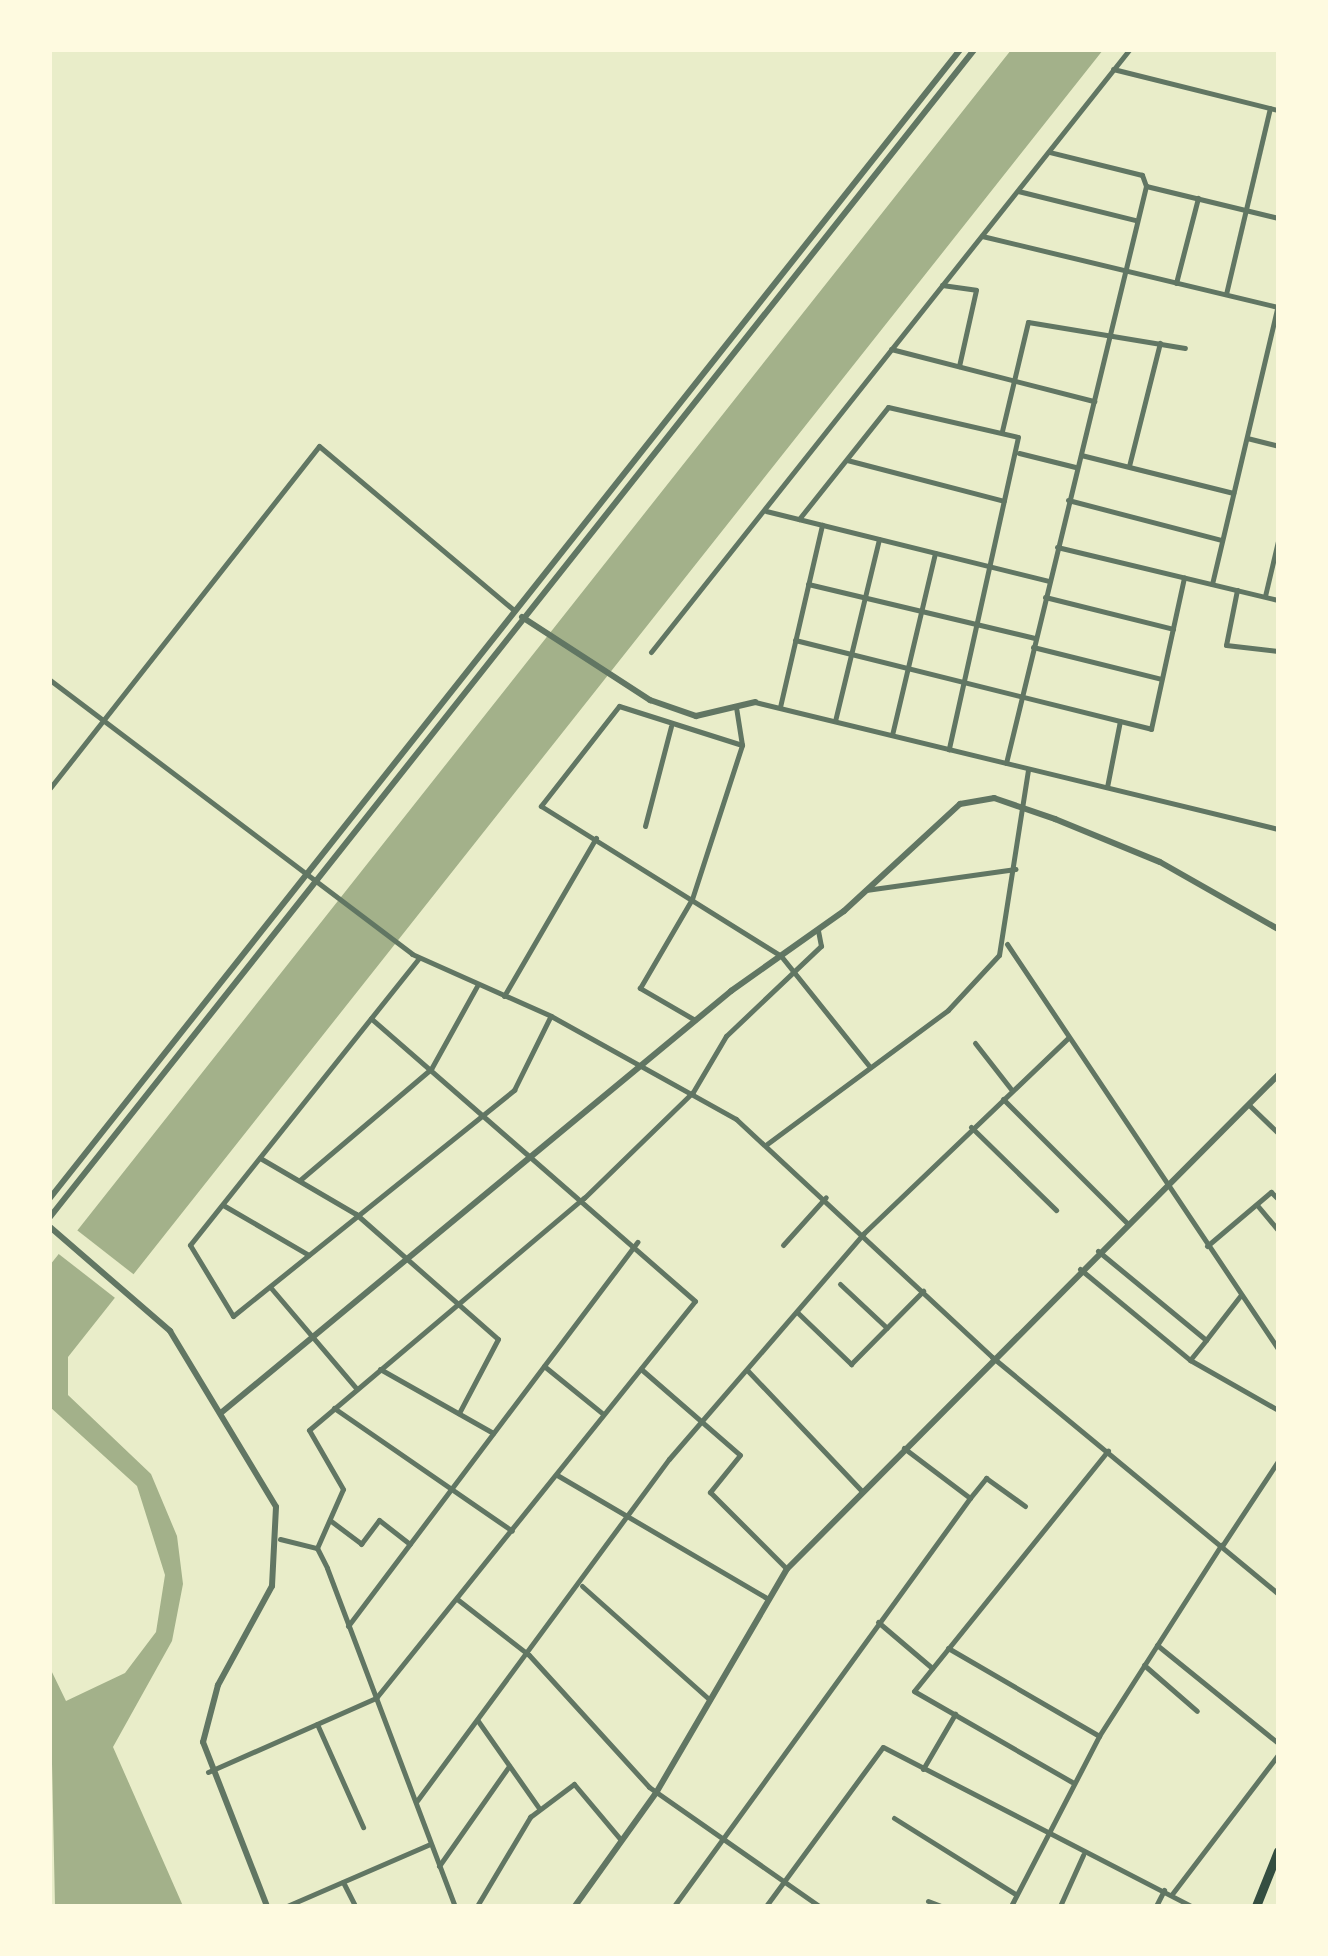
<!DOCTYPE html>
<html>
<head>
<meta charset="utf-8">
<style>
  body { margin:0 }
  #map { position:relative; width:1328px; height:1956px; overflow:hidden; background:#e9edc9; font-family:"Roboto Condensed",sans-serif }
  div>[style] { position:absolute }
  .water>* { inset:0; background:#a3b18a }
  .pier>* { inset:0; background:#e9edc9; transform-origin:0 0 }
  .minor>* { height:5px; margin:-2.5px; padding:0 2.5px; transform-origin:2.5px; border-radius:2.5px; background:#617663 }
  .tertiary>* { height:6px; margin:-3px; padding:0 3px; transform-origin:3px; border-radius:3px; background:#617663 }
  .primary>* { height:9px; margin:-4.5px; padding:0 4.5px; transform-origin:4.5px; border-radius:4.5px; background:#344e41 }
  span { translate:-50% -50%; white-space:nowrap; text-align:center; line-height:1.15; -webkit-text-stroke:8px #fefae0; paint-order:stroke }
  .frame { position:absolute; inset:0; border:52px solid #fefae0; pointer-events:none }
</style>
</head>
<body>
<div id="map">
  <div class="water">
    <i style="clip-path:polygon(1011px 50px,1103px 50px,68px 1357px,68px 1395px,151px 1474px,177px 1536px,183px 1584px,172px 1641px,113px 1747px,183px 1906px,55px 1906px,50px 1668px,66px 1701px,125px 1673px,156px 1632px,165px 1575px,137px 1486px,50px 1407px,50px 1265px)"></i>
  </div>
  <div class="pier">
    <i style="left:73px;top:1227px;width:83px;height:30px;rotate:38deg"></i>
  </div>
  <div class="minor">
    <i style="left:1113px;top:69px;width:170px;rotate:14deg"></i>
    <i style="left:1146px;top:186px;width:136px;rotate:13.6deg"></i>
    <i style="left:1018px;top:191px;width:121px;rotate:13.9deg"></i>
    <i style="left:982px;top:236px;width:304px;rotate:13.5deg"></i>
    <i style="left:1176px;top:283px;width:88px;rotate:-75.5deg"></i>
    <i style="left:942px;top:285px;width:34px;rotate:8deg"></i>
    <i style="left:976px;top:290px;width:78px;rotate:102.6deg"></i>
    <i style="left:1226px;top:294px;width:191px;rotate:-76.7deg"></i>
    <i style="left:891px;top:349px;width:210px;rotate:14.4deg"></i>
    <i style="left:1002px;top:431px;width:112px;rotate:-76.6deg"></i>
    <i style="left:1028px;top:322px;width:159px;rotate:9.4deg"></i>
    <i style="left:1247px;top:438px;width:32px;rotate:14deg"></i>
    <i style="left:1019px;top:453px;width:58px;rotate:14deg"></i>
    <i style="left:1081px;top:455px;width:157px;rotate:14deg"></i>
    <i style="left:847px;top:460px;width:162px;rotate:14.6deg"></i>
    <i style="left:1129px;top:466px;width:127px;rotate:-75.9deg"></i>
    <i style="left:1068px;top:500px;width:159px;rotate:14.6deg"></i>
    <i style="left:766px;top:511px;width:292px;rotate:13.9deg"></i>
    <i style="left:799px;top:519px;width:143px;rotate:-51.5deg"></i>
    <i style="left:888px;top:407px;width:133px;rotate:13deg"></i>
    <i style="left:1018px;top:437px;width:320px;rotate:102.5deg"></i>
    <i style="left:1057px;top:547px;width:227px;rotate:13.5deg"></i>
    <i style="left:808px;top:584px;width:232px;rotate:13.4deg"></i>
    <i style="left:1212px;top:584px;width:287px;rotate:-76.7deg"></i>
    <i style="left:1237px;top:590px;width:56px;rotate:101.3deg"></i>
    <i style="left:1226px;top:645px;width:52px;rotate:6.6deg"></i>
    <i style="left:1265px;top:596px;width:57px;rotate:-76.7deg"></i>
    <i style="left:1045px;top:597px;width:132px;rotate:14deg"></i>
    <i style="left:795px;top:640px;width:367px;rotate:14deg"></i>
    <i style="left:1151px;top:729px;width:155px;rotate:-77.7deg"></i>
    <i style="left:1033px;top:647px;width:132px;rotate:14deg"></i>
    <i style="left:651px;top:652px;width:769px;rotate:-51.55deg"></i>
    <i style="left:50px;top:680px;width:454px;rotate:37.1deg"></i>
    <i style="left:412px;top:954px;width:152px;rotate:24deg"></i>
    <i style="left:551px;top:1016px;width:212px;rotate:29.1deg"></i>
    <i style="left:736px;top:1119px;width:350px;rotate:42.9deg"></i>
    <i style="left:992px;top:1357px;width:371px;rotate:39.6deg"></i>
    <i style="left:755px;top:702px;width:538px;rotate:13.65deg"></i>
    <i style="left:780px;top:707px;width:187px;rotate:-77deg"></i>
    <i style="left:835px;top:721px;width:187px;rotate:-76.4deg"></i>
    <i style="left:892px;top:735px;width:187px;rotate:-76.7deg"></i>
    <i style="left:742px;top:745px;width:129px;rotate:-162.4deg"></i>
    <i style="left:619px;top:706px;width:127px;rotate:128deg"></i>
    <i style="left:541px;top:806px;width:283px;rotate:32deg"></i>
    <i style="left:781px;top:956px;width:141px;rotate:51.3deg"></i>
    <i style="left:1006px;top:763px;width:594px;rotate:-76.36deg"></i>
    <i style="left:1146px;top:186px;width:12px;rotate:-110deg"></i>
    <i style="left:1142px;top:175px;width:96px;rotate:-166.1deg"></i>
    <i style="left:1107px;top:787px;width:67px;rotate:-78.9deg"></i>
    <i style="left:50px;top:788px;width:435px;rotate:-51.8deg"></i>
    <i style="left:319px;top:446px;width:255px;rotate:40.1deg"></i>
    <i style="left:645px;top:826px;width:103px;rotate:-75.4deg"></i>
    <i style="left:866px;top:890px;width:151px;rotate:-8deg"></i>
    <i style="left:1007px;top:944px;width:487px;rotate:56.2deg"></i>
    <i style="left:419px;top:958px;width:367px;rotate:128.6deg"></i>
    <i style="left:190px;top:1245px;width:83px;rotate:58.8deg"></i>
    <i style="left:233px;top:1316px;width:361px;rotate:-38.8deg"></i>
    <i style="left:514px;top:1090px;width:81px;rotate:-63.7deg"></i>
    <i style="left:504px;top:996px;width:183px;rotate:-59.8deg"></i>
    <i style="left:695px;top:1020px;width:64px;rotate:-149.8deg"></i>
    <i style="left:640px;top:988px;width:103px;rotate:-59.7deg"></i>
    <i style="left:692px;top:899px;width:162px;rotate:-72deg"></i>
    <i style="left:742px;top:745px;width:36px;rotate:-99deg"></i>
    <i style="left:975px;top:1043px;width:58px;rotate:52deg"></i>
    <i style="left:1003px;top:1099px;width:175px;rotate:45deg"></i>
    <i style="left:1249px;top:1105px;width:40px;rotate:44deg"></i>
    <i style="left:971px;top:1127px;width:119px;rotate:44.3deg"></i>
    <i style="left:767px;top:1144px;width:225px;rotate:-36.5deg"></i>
    <i style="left:948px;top:1010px;width:75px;rotate:-47.2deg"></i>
    <i style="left:999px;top:955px;width:188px;rotate:-81.1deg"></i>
    <i style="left:260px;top:1158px;width:111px;rotate:30.3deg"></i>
    <i style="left:356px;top:1214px;width:189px;rotate:41.4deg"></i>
    <i style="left:498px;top:1339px;width:84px;rotate:117.8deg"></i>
    <i style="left:300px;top:1180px;width:172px;rotate:-40.3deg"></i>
    <i style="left:431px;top:1069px;width:95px;rotate:-61deg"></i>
    <i style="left:223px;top:1205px;width:99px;rotate:30.2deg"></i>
    <i style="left:1257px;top:1205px;width:33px;rotate:50deg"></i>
    <i style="left:783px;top:1245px;width:64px;rotate:-48.1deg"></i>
    <i style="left:1207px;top:1246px;width:84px;rotate:-40.2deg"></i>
    <i style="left:1271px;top:1192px;width:10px;rotate:45deg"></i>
    <i style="left:1080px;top:1269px;width:143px;rotate:39.6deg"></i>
    <i style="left:1190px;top:1360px;width:26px;rotate:-51deg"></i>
    <i style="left:1206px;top:1340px;width:140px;rotate:-140.5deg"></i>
    <i style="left:840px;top:1284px;width:64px;rotate:43.1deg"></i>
    <i style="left:271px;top:1288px;width:131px;rotate:49.6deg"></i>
    <i style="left:798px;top:1313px;width:74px;rotate:43.9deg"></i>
    <i style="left:851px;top:1364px;width:103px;rotate:-45.4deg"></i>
    <i style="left:1206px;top:1340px;width:56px;rotate:-52.3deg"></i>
    <i style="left:1190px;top:1360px;width:101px;rotate:29.6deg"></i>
    <i style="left:544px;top:1366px;width:76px;rotate:39.1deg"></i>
    <i style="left:380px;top:1369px;width:130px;rotate:29.5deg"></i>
    <i style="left:641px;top:1369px;width:131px;rotate:41deg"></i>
    <i style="left:740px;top:1455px;width:48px;rotate:129deg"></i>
    <i style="left:710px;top:1492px;width:107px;rotate:45deg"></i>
    <i style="left:748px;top:1371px;width:166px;rotate:46.5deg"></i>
    <i style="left:334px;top:1408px;width:216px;rotate:34.6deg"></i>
    <i style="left:557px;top:1475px;width:245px;rotate:30.4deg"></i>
    <i style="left:970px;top:1498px;width:26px;rotate:-51deg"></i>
    <i style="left:986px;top:1478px;width:48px;rotate:35.7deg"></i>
    <i style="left:331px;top:1521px;width:38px;rotate:37deg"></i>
    <i style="left:361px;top:1544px;width:30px;rotate:-53deg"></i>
    <i style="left:379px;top:1520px;width:39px;rotate:38deg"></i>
    <i style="left:280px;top:1539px;width:38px;rotate:14deg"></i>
    <i style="left:317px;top:1548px;width:22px;rotate:63deg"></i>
    <i style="left:327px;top:1568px;width:361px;rotate:69.3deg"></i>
    <i style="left:1222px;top:1546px;width:102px;rotate:-56.6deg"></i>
    <i style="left:317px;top:1548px;width:64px;rotate:-66.2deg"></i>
    <i style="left:343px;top:1489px;width:68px;rotate:-120deg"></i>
    <i style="left:309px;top:1430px;width:360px;rotate:-40.2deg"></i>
    <i style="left:584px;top:1198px;width:152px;rotate:-44.2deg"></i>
    <i style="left:693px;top:1092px;width:65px;rotate:-59.5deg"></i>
    <i style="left:726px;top:1036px;width:131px;rotate:-43.5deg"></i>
    <i style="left:821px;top:946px;width:15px;rotate:-101deg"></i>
    <i style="left:582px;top:1586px;width:171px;rotate:41.7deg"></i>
    <i style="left:457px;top:1599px;width:91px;rotate:37.9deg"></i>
    <i style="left:529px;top:1655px;width:178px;rotate:47.7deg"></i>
    <i style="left:649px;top:1787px;width:208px;rotate:35deg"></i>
    <i style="left:878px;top:1622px;width:71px;rotate:40.4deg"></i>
    <i style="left:348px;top:1626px;width:481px;rotate:-53deg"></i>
    <i style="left:1157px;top:1645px;width:156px;rotate:39deg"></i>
    <i style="left:948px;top:1648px;width:175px;rotate:30.2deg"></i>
    <i style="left:1144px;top:1665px;width:70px;rotate:41deg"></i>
    <i style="left:478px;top:1721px;width:106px;rotate:55deg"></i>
    <i style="left:317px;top:1724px;width:113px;rotate:65.9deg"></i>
    <i style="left:923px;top:1769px;width:64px;rotate:-59.8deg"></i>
    <i style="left:208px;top:1772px;width:184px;rotate:-23.8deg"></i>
    <i style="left:376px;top:1698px;width:509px;rotate:-51.22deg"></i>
    <i style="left:695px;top:1301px;width:430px;rotate:-138.9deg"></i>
    <i style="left:1072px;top:1782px;width:182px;rotate:-150.1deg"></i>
    <i style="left:914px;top:1691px;width:309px;rotate:-51.1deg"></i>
    <i style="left:416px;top:1802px;width:426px;rotate:-53.6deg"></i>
    <i style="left:669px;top:1459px;width:298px;rotate:-49.2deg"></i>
    <i style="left:864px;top:1233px;width:282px;rotate:-43.7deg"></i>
    <i style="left:894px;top:1818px;width:143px;rotate:32.1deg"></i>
    <i style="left:439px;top:1866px;width:122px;rotate:-55deg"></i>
    <i style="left:343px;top:1882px;width:27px;rotate:63deg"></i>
    <i style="left:1172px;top:1894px;width:175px;rotate:-52.7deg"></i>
    <i style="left:928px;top:1901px;width:14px;rotate:21deg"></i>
    <i style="left:287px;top:1906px;width:156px;rotate:-23.4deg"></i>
    <i style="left:477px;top:1906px;width:104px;rotate:-59.2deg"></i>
    <i style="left:530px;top:1817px;width:55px;rotate:-36.9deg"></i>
    <i style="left:574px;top:1784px;width:73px;rotate:50deg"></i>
    <i style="left:674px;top:1906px;width:504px;rotate:-54.04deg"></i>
    <i style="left:970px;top:1498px;width:83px;rotate:-142.9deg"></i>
    <i style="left:766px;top:1906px;width:197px;rotate:-53.7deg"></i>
    <i style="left:883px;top:1747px;width:347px;rotate:27.3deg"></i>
    <i style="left:1011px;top:1906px;width:191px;rotate:-62.6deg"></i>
    <i style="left:1099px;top:1736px;width:227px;rotate:-57.4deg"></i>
    <i style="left:1060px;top:1906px;width:56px;rotate:-65.7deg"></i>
    <i style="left:1156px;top:1906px;width:18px;rotate:-63deg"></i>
  </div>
  <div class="tertiary">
    <i style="left:522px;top:617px;width:153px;rotate:33deg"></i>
    <i style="left:650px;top:700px;width:49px;rotate:19.2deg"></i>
    <i style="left:696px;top:716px;width:61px;rotate:-13.3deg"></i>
    <i style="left:50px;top:1198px;width:1465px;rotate:-51.6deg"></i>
    <i style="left:50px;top:1217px;width:1489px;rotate:-51.63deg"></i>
    <i style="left:50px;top:1227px;width:159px;rotate:40.9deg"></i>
    <i style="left:170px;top:1331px;width:205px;rotate:58.9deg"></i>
    <i style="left:276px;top:1507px;width:79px;rotate:92.9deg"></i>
    <i style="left:272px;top:1586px;width:113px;rotate:118.6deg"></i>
    <i style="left:218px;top:1685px;width:59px;rotate:104.7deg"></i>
    <i style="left:203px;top:1742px;width:176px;rotate:68.7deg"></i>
    <i style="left:222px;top:1412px;width:661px;rotate:-39.59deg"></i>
    <i style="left:731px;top:991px;width:138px;rotate:-35.3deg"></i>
    <i style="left:844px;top:911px;width:158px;rotate:-42.7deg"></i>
    <i style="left:960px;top:804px;width:35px;rotate:-10deg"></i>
    <i style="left:994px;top:798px;width:65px;rotate:19deg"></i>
    <i style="left:1055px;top:819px;width:113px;rotate:22.3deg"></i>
    <i style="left:1160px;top:862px;width:136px;rotate:29.6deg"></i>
    <i style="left:575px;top:1906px;width:139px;rotate:-54.4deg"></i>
    <i style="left:656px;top:1793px;width:259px;rotate:-59.7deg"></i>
    <i style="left:787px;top:1569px;width:697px;rotate:-45.17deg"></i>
  </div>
  <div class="primary">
    <i style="left:1256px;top:1906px;width:59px;rotate:-68.2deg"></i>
  </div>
  <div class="frame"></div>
</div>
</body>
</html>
